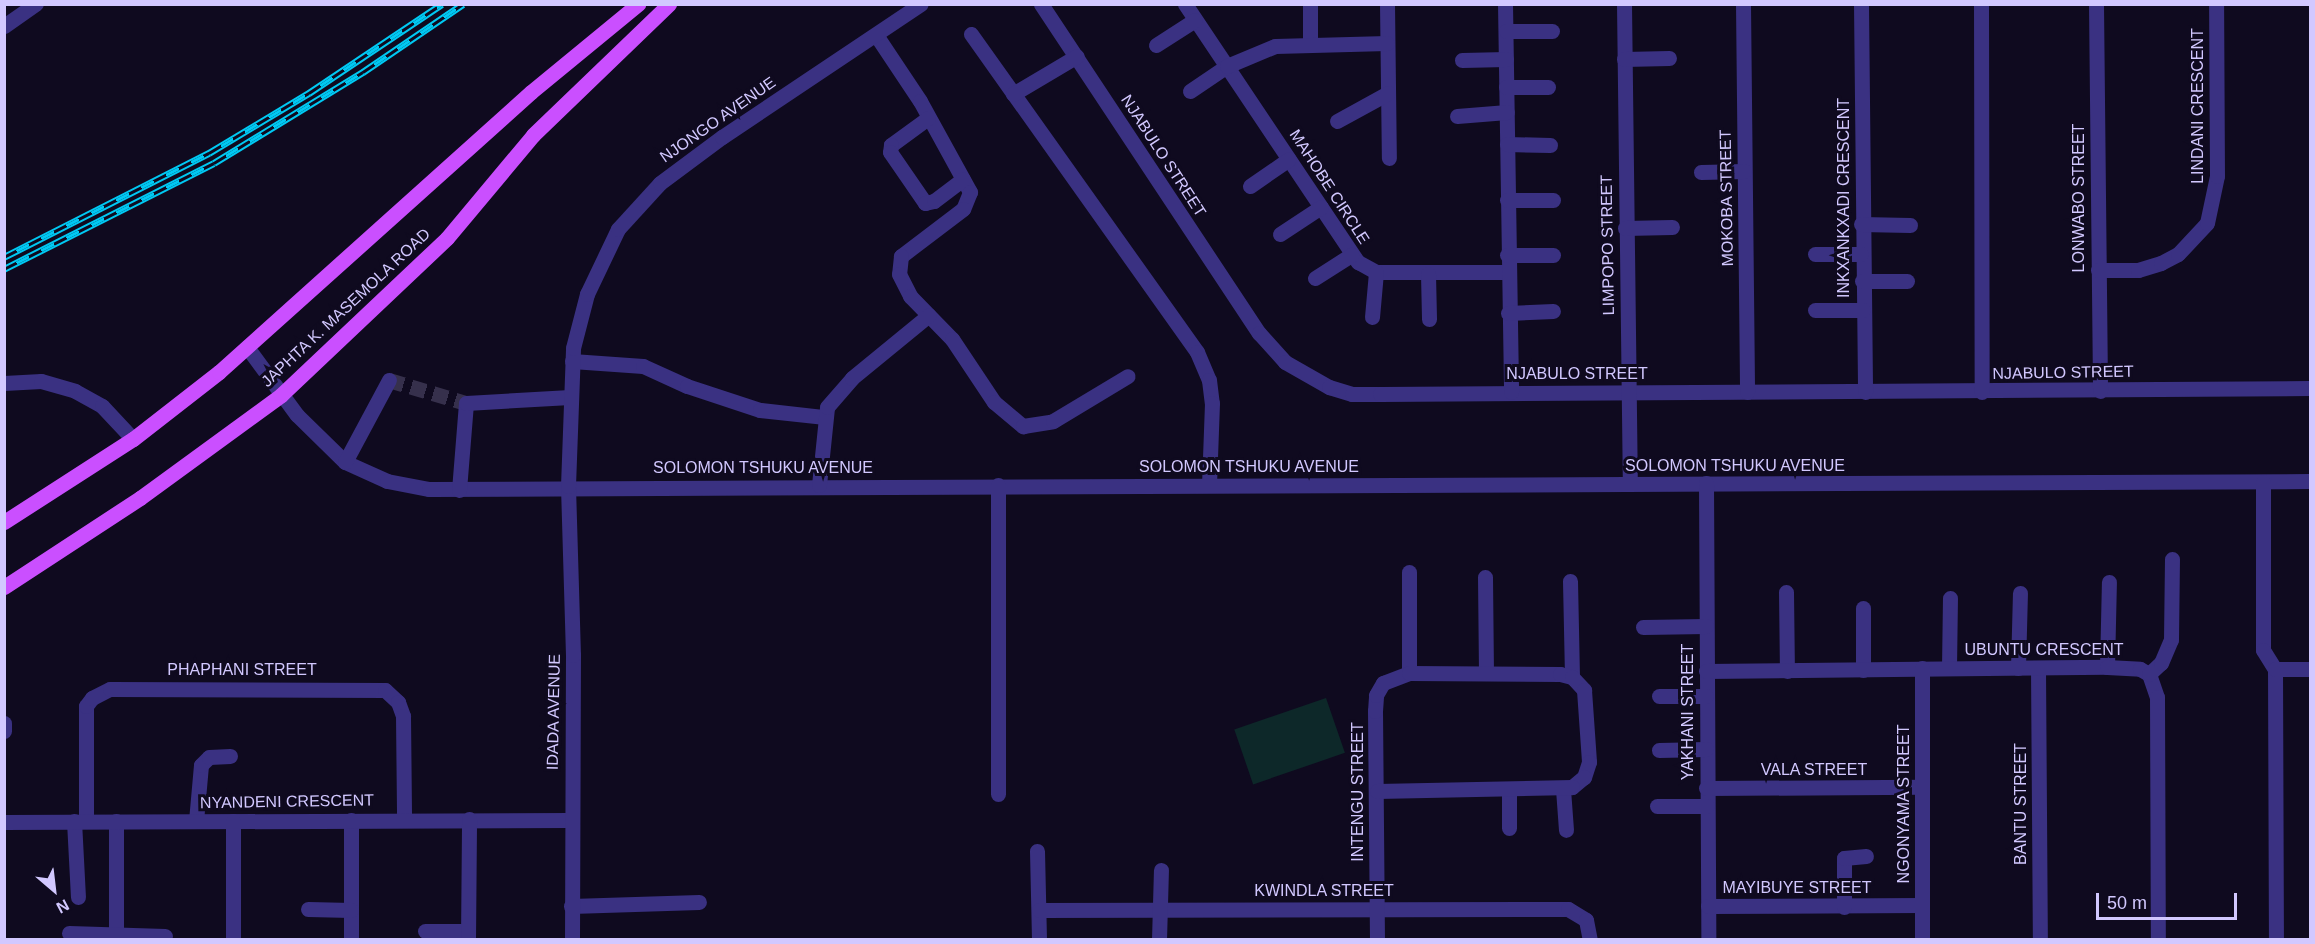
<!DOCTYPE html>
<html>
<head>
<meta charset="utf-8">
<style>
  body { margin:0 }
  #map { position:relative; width:2315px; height:944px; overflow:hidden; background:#0f0a1f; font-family:Arial,sans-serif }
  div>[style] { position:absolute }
  .green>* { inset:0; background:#0d2829; transform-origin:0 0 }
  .minor-tunnel>* { height:15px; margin-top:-7.5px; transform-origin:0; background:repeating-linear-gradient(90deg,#36304c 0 15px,transparent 0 23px) }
  .minor>* { height:15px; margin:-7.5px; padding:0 7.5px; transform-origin:7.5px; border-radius:7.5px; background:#3a3182 }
  .major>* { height:15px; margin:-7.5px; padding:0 7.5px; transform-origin:7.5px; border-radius:7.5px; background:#ca4fff }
  .rail>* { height:7px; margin-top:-3.5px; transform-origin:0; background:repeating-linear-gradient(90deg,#0f0a1f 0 14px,#00c9f3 0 28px); box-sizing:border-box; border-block:2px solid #00c9f3 }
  span { translate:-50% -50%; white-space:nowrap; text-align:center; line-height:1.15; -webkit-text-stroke:6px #0f0a1f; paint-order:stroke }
  .street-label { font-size:16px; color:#d2c8ff }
  .frame { position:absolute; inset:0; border:6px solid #d2c8ff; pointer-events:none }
  .north { position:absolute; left:24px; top:860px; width:60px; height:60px; -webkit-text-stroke:4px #0f0a1f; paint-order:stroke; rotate:152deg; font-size:16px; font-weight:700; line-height:24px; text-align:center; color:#d2c8ff }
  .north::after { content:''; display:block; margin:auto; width:21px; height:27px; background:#d2c8ff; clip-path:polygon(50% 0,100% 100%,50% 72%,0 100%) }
  .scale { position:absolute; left:2096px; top:893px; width:141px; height:27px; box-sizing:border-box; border:3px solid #d2c8ff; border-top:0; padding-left:8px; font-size:18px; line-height:21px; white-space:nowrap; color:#d2c8ff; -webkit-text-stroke:4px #0f0a1f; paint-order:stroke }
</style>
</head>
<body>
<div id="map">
  <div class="green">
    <i style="left:1326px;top:698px;width:58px;height:97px;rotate:71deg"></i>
  </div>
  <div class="minor-tunnel">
    <i style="left:389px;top:380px;width:80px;rotate:16.6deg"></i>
  </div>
  <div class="minor">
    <i style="left:1041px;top:4px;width:395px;rotate:56.5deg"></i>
    <i style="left:1259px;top:333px;width:39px;rotate:48deg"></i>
    <i style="left:1285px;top:362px;width:51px;rotate:29.6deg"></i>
    <i style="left:1329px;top:387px;width:24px;rotate:17deg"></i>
    <i style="left:1352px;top:394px;width:28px"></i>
    <i style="left:1380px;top:394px;width:930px;rotate:-0.37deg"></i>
    <i style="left:1185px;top:4px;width:311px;rotate:56.2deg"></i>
    <i style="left:1358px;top:262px;width:21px;rotate:29deg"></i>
    <i style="left:1376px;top:272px;width:131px"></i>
    <i style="left:1387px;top:4px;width:154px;rotate:89.3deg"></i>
    <i style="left:1505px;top:4px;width:388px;rotate:89.1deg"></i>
    <i style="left:1624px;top:4px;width:480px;rotate:89.3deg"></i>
    <i style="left:1743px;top:4px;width:388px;rotate:89.4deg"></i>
    <i style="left:1861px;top:4px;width:388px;rotate:89.4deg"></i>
    <i style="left:1981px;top:4px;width:388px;rotate:89.9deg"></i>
    <i style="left:2096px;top:4px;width:387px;rotate:89.4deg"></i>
    <i style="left:4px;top:26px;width:39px;rotate:-35deg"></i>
    <i style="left:1506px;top:31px;width:46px"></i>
    <i style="left:971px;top:34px;width:390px;rotate:54.6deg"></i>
    <i style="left:1197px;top:352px;width:30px;rotate:67deg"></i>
    <i style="left:1209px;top:380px;width:23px;rotate:83deg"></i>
    <i style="left:1212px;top:403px;width:82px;rotate:92.1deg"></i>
    <i style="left:876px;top:35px;width:79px;rotate:56.3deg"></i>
    <i style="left:920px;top:101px;width:104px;rotate:61.2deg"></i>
    <i style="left:970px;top:192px;width:18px;rotate:112deg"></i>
    <i style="left:963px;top:209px;width:78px;rotate:142.8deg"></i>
    <i style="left:901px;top:256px;width:18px;rotate:96deg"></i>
    <i style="left:899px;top:274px;width:25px;rotate:63deg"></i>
    <i style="left:910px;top:296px;width:60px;rotate:45.7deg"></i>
    <i style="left:952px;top:339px;width:76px;rotate:56.3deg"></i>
    <i style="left:994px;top:402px;width:38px;rotate:40deg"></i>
    <i style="left:1023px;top:426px;width:30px;rotate:-9deg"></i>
    <i style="left:1053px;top:421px;width:87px;rotate:-31deg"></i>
    <i style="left:1310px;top:43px;width:39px;rotate:-90deg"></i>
    <i style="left:1156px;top:45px;width:46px;rotate:-32.7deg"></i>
    <i style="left:1624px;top:59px;width:45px;rotate:-1.3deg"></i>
    <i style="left:1462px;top:60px;width:44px;rotate:-1.3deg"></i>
    <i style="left:1506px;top:87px;width:42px"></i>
    <i style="left:1190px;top:91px;width:45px;rotate:-34deg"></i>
    <i style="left:1227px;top:66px;width:52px;rotate:-22.6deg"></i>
    <i style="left:1275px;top:46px;width:112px;rotate:-1.5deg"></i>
    <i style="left:1013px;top:94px;width:74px;rotate:-30.7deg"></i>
    <i style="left:1457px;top:116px;width:50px;rotate:-4.6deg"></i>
    <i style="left:928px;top:118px;width:46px;rotate:143.9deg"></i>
    <i style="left:891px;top:145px;width:7px;rotate:98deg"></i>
    <i style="left:890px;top:152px;width:62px;rotate:55.5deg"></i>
    <i style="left:925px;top:203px;width:9px;rotate:-13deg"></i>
    <i style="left:934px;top:201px;width:36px;rotate:-37deg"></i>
    <i style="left:1337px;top:121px;width:58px;rotate:-28.8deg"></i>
    <i style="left:1507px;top:144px;width:43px;rotate:1.3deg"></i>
    <i style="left:1701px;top:172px;width:43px;rotate:-1.3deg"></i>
    <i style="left:1250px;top:186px;width:47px;rotate:-34.7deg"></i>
    <i style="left:1507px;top:200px;width:46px"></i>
    <i style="left:1861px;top:224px;width:49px;rotate:1.2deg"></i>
    <i style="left:1625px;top:228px;width:47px;rotate:-1.2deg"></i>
    <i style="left:1280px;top:234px;width:49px;rotate:-33.4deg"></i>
    <i style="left:1815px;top:254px;width:46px"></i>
    <i style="left:1507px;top:255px;width:46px"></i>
    <i style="left:2098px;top:270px;width:40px"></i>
    <i style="left:2138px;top:270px;width:24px;rotate:-17deg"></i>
    <i style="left:2161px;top:263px;width:19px;rotate:-28deg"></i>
    <i style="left:2178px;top:254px;width:42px;rotate:-46.9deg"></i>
    <i style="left:2207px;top:223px;width:48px;rotate:-78deg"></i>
    <i style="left:2217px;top:176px;width:172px;rotate:-90.3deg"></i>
    <i style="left:1428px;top:274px;width:45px;rotate:88.7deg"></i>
    <i style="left:1315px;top:278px;width:43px;rotate:-32.6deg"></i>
    <i style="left:1862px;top:281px;width:45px"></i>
    <i style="left:1815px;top:310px;width:48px"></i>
    <i style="left:1508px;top:313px;width:45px;rotate:-2.5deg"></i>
    <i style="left:1372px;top:317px;width:45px;rotate:-84.9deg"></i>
    <i style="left:247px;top:347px;width:84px;rotate:53.7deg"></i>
    <i style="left:297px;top:415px;width:67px;rotate:44.4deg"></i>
    <i style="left:345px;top:462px;width:46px;rotate:24.3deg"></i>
    <i style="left:387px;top:481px;width:43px;rotate:10.8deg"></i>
    <i style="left:429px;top:489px;width:1881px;rotate:-0.24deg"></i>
    <i style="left:572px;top:361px;width:71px;rotate:4deg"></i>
    <i style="left:643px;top:366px;width:48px;rotate:24.4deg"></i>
    <i style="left:687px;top:386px;width:77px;rotate:18.2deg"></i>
    <i style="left:760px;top:410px;width:63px;rotate:6.3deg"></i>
    <i style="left:4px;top:383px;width:37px;rotate:-3deg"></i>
    <i style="left:41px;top:381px;width:35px;rotate:16deg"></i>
    <i style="left:75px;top:391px;width:31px;rotate:29deg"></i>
    <i style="left:102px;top:406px;width:45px;rotate:46.8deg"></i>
    <i style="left:345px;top:462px;width:93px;rotate:-61.8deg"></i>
    <i style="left:2263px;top:482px;width:168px;rotate:90deg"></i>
    <i style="left:2263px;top:650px;width:22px;rotate:58deg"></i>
    <i style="left:1706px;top:483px;width:457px;rotate:89.7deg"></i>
    <i style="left:819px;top:485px;width:78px;rotate:-84.1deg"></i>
    <i style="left:827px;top:407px;width:38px;rotate:-49deg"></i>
    <i style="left:852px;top:378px;width:99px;rotate:-39.3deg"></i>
    <i style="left:459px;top:490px;width:87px;rotate:-85.4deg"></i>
    <i style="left:466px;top:403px;width:104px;rotate:-3.3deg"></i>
    <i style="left:1409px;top:572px;width:101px;rotate:90deg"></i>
    <i style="left:1485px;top:577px;width:95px;rotate:89.4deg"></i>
    <i style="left:1570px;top:581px;width:96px;rotate:88.8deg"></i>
    <i style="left:1786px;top:592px;width:79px;rotate:89.3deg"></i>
    <i style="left:1643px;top:627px;width:63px;rotate:-0.9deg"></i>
    <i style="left:2107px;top:667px;width:85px;rotate:-88.7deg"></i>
    <i style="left:1949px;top:668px;width:70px;rotate:-89.2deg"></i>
    <i style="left:2018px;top:668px;width:75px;rotate:-88.5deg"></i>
    <i style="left:2038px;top:669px;width:271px;rotate:89.6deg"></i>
    <i style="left:2275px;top:669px;width:271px;rotate:89.8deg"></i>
    <i style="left:2275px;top:669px;width:35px"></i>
    <i style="left:1863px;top:670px;width:62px;rotate:-90deg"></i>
    <i style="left:1706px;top:671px;width:401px;rotate:-0.6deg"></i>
    <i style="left:2107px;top:667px;width:33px;rotate:3deg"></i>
    <i style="left:2140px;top:669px;width:10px;rotate:29deg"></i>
    <i style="left:2149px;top:674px;width:24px;rotate:71deg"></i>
    <i style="left:2157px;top:697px;width:243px;rotate:89.8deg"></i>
    <i style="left:2149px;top:674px;width:16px;rotate:-43deg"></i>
    <i style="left:2161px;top:663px;width:25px;rotate:-67deg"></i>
    <i style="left:2171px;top:640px;width:81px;rotate:-89.3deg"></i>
    <i style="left:1659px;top:696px;width:47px"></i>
    <i style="left:4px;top:723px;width:8px;rotate:90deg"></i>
    <i style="left:1659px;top:750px;width:47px;rotate:-1.2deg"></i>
    <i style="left:1706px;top:788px;width:215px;rotate:-0.3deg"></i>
    <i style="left:1563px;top:789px;width:41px;rotate:85.8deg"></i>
    <i style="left:998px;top:794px;width:309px;rotate:-90deg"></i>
    <i style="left:1657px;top:806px;width:50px"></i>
    <i style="left:351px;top:820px;width:120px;rotate:90deg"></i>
    <i style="left:74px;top:821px;width:76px;rotate:87deg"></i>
    <i style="left:86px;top:821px;width:115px;rotate:-90deg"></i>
    <i style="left:86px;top:706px;width:10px;rotate:-53deg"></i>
    <i style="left:92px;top:698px;width:20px;rotate:-27deg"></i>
    <i style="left:110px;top:689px;width:275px;rotate:0.2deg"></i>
    <i style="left:385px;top:690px;width:18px;rotate:43deg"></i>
    <i style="left:398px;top:702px;width:15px;rotate:70deg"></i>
    <i style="left:403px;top:716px;width:102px;rotate:89.4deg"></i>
    <i style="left:116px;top:821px;width:119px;rotate:90deg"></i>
    <i style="left:196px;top:821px;width:56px;rotate:-84.9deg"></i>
    <i style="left:201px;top:765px;width:11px;rotate:-45deg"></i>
    <i style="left:209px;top:757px;width:21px;rotate:-3deg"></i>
    <i style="left:4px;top:822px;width:566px;rotate:-0.2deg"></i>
    <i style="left:1509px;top:828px;width:38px;rotate:-90deg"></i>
    <i style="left:1037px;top:851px;width:89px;rotate:88.7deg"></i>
    <i style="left:571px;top:906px;width:128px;rotate:-1.8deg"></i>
    <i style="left:1708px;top:906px;width:214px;rotate:-0.3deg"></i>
    <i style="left:1844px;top:907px;width:49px;rotate:-90deg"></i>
    <i style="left:1844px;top:858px;width:22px;rotate:-5deg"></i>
    <i style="left:308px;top:909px;width:43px;rotate:1.3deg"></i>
    <i style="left:1039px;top:910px;width:529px;rotate:-0.11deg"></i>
    <i style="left:1568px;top:909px;width:21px;rotate:31deg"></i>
    <i style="left:1586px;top:920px;width:20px;rotate:79deg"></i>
    <i style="left:425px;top:931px;width:43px"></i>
    <i style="left:69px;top:933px;width:96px;rotate:1.8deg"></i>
    <i style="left:233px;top:940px;width:119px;rotate:-90deg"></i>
    <i style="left:468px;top:940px;width:121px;rotate:-89.5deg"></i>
    <i style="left:572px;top:940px;width:285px;rotate:-89.8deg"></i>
    <i style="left:573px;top:655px;width:169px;rotate:-91.7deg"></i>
    <i style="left:568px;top:486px;width:138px;rotate:-87.9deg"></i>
    <i style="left:573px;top:348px;width:56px;rotate:-75.5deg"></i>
    <i style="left:587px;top:294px;width:72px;rotate:-64.5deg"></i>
    <i style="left:618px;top:229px;width:62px;rotate:-47.6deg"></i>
    <i style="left:660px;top:183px;width:77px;rotate:-36.6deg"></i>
    <i style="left:722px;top:137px;width:239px;rotate:-33.8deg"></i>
    <i style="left:1159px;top:940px;width:70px;rotate:-88.4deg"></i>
    <i style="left:1377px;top:940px;width:229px;rotate:-90.5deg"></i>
    <i style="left:1375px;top:711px;width:16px;rotate:-86deg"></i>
    <i style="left:1376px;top:695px;width:14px;rotate:-60deg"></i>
    <i style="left:1383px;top:683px;width:28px;rotate:-21deg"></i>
    <i style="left:1409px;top:673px;width:151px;rotate:0.4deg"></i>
    <i style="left:1560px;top:674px;width:12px;rotate:14deg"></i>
    <i style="left:1572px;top:677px;width:18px;rotate:47deg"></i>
    <i style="left:1584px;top:690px;width:72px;rotate:86deg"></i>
    <i style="left:1589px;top:762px;width:16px;rotate:108deg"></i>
    <i style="left:1584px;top:777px;width:16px;rotate:140deg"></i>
    <i style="left:1572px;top:787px;width:195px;rotate:178.8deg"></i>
    <i style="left:1922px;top:940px;width:272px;rotate:-90deg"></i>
  </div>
  <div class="major">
    <i style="left:4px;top:522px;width:153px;rotate:-32.8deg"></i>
    <i style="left:133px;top:439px;width:109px;rotate:-37.9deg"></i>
    <i style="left:219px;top:372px;width:419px;rotate:-41.9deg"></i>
    <i style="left:531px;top:92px;width:139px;rotate:-39.4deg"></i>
    <i style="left:4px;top:587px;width:163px;rotate:-33.2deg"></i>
    <i style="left:140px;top:498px;width:175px;rotate:-36.1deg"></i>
    <i style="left:281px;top:395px;width:228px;rotate:-43.4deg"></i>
    <i style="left:447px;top:238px;width:134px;rotate:-50.1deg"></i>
    <i style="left:533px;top:135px;width:189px;rotate:-43.9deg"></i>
  </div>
  <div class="rail">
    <i style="left:4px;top:257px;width:230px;rotate:-26.9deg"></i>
    <i style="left:209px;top:153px;width:117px;rotate:-31deg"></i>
    <i style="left:309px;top:93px;width:160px;rotate:-33.8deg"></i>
    <i style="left:4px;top:269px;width:235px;rotate:-26.8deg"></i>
    <i style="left:214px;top:163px;width:175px;rotate:-31.4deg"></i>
    <i style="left:363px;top:72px;width:121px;rotate:-34.2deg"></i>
  </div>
  <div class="street-label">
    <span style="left:2198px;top:106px;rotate:-90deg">LINDANI CRESCENT</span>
    <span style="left:718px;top:120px;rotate:-35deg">NJONGO AVENUE</span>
    <span style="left:1163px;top:156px;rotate:57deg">NJABULO STREET</span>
    <span style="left:1329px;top:187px;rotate:57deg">MAHOBE CIRCLE</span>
    <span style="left:1727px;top:198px;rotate:-91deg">MOKOBA STREET</span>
    <span style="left:1844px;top:198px;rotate:-90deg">INKXANKXADI CRESCENT</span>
    <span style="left:2079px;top:198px;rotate:-90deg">LONWABO STREET</span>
    <span style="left:1608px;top:245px;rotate:-91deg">LIMPOPO STREET</span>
    <span style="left:346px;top:308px;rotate:-43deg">JAPHTA K. MASEMOLA ROAD</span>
    <span style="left:2063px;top:373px;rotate:-1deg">NJABULO STREET</span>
    <span style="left:1577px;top:374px">NJABULO STREET</span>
    <span style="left:1735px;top:466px">SOLOMON TSHUKU AVENUE</span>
    <span style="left:1249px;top:467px">SOLOMON TSHUKU AVENUE</span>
    <span style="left:763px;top:468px">SOLOMON TSHUKU AVENUE</span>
    <span style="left:2044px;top:650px">UBUNTU CRESCENT</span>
    <span style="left:242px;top:670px">PHAPHANI STREET</span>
    <span style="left:554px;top:712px;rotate:-89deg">IDADA AVENUE</span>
    <span style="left:1688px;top:712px;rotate:-90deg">YAKHANI STREET</span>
    <span style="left:1814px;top:770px">VALA STREET</span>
    <span style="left:1358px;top:792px;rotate:-90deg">INTENGU STREET</span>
    <span style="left:287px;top:802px;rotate:-1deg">NYANDENI CRESCENT</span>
    <span style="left:1904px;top:804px;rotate:-90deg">NGONYAMA STREET</span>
    <span style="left:2021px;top:804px;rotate:-90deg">BANTU STREET</span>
    <span style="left:1797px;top:888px">MAYIBUYE STREET</span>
    <span style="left:1324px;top:891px">KWINDLA STREET</span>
  </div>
  <div class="frame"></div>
  <div class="north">N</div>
  <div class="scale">50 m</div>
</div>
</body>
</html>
